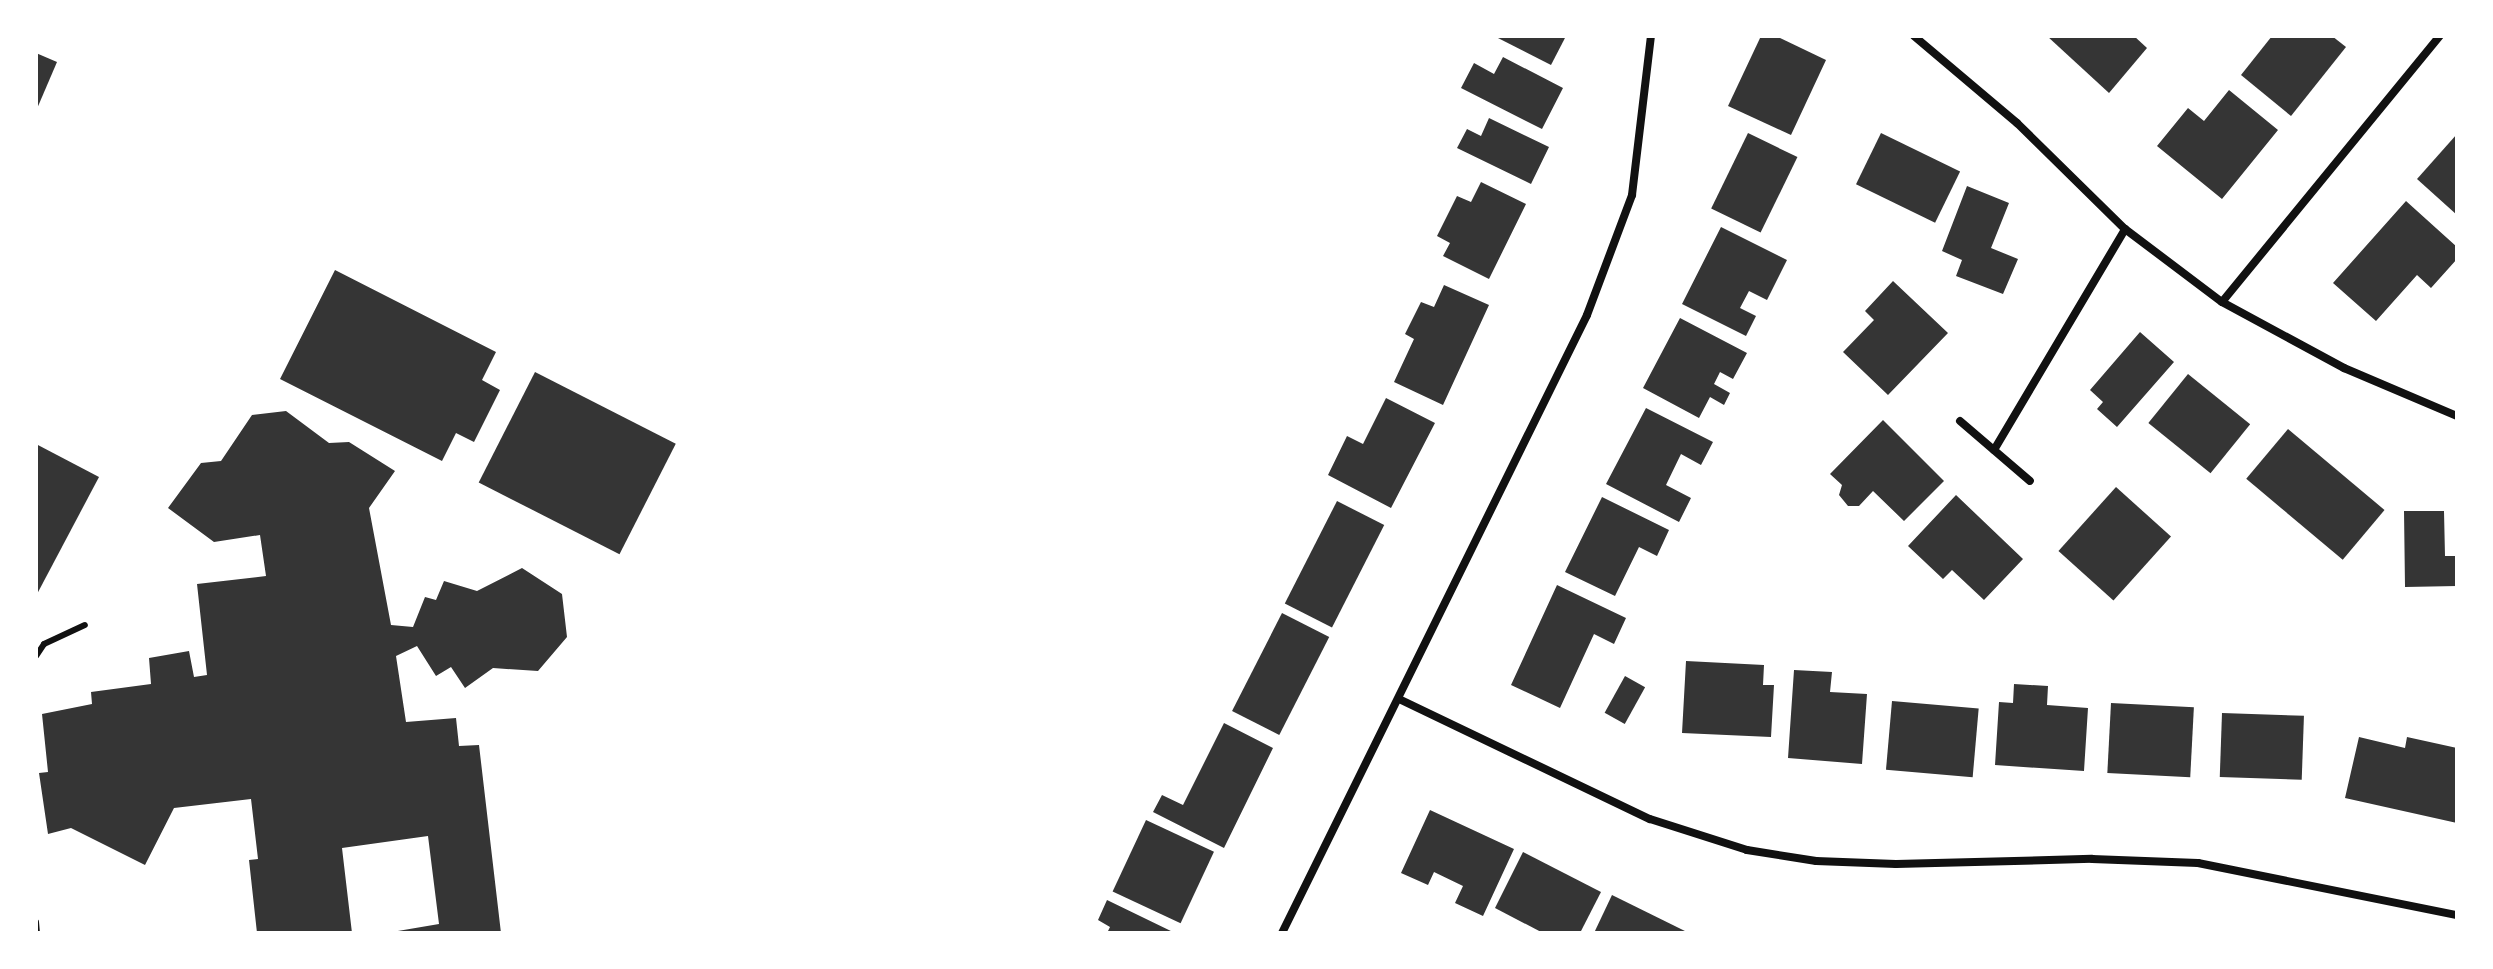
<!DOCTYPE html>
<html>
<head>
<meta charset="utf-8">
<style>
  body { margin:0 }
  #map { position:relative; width:2493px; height:969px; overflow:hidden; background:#fff; font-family:"Source Serif 4",serif }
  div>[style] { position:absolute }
  .building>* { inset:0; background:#353535; transform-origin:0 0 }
  .service>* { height:6px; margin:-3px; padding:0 3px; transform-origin:3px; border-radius:3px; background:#111 }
  .minor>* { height:8px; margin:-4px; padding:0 4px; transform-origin:4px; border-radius:4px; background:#111 }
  span { translate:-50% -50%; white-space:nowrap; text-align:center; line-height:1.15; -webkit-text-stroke:6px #fff; paint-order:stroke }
  .frame { position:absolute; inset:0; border:38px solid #fff; pointer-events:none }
</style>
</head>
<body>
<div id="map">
  <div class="building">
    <i style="clip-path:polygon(1494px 36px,1566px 36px,1551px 65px)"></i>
    <i style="clip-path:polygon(1761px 36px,1776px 36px,1826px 60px,1791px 135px,1728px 106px)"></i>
    <i style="clip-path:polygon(2047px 36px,2134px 36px,2147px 48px,2109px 93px)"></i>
    <i style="clip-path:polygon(2272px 36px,2332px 36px,2346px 47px,2291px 116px,2241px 75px)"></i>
    <i style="clip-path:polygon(36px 53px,57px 62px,36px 111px)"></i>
    <i style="clip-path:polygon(1503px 57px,1563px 88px,1542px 129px,1461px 88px,1474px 63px,1494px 74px)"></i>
    <i style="clip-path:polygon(2229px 90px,2278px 130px,2222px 199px,2157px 146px,2188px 108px,2204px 121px)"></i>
    <i style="clip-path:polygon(1489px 118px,1549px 147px,1531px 184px,1457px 148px,1467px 129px,1481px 136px)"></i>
    <i style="left:1748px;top:133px;width:55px;height:84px;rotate:26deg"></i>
    <i style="left:1881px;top:133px;width:88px;height:57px;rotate:26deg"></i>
    <i style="clip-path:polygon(2457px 134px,2457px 215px,2417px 179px)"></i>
    <i style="clip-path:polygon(1481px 182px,1526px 204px,1489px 279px,1443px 256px,1450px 243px,1437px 236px,1457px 196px,1471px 202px)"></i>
    <i style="clip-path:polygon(1967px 186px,2009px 203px,1991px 248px,2018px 259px,2003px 294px,1956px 276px,1962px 260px,1942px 251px)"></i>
    <i style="clip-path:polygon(2406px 201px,2457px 247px,2457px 259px,2431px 288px,2417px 275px,2376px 321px,2333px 283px)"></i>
    <i style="clip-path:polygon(1721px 227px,1787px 260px,1767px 300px,1749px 291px,1740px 308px,1756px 316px,1746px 336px,1682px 304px)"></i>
    <i style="clip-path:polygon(335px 270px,496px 352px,482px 380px,500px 390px,474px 442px,456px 433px,442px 461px,280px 379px)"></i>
    <i style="clip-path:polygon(1893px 281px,1948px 333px,1888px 395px,1843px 352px,1874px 320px,1865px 311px)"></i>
    <i style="clip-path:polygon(1444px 285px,1489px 305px,1443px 405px,1394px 382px,1414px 339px,1405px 334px,1421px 302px,1434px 307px)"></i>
    <i style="clip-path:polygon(1680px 318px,1747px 353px,1733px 379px,1720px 372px,1714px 384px,1730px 393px,1724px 405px,1710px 397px,1699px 418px,1643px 388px)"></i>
    <i style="clip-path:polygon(2140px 332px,2174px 362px,2117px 427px,2097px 409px,2103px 402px,2090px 390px)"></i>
    <i style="left:535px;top:372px;width:158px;height:124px;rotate:27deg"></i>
    <i style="left:2188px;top:374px;width:80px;height:63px;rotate:39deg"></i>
    <i style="clip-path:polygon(1386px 398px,1435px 423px,1391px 508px,1328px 475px,1347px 436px,1363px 444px)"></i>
    <i style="clip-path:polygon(1646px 408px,1713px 442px,1701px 465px,1681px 454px,1666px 485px,1691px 498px,1679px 522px,1606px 484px)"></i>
    <i style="clip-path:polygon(286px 411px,329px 443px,349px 442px,395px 471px,369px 508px,391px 625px,413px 627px,425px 597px,436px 600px,444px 581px,477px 591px,522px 568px,562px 594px,567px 637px,538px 671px,493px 668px,465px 688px,451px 667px,436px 676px,417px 646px,396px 656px,406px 722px,456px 718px,459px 746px,479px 745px,501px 933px,386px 933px,439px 924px,428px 836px,342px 848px,352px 933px,257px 933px,249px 860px,258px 859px,251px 799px,174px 808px,145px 865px,71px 828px,48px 834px,39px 773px,48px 772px,42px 714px,92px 704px,91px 692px,151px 684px,149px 658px,189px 651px,194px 677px,207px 675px,197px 584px,266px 576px,260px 535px,214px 542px,168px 508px,201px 463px,221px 461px,252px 415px)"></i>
    <i style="clip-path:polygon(1883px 420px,1944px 481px,1904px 521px,1873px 491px,1859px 506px,1848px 506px,1839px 495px,1842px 485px,1830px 474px)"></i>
    <i style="left:2288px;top:429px;width:126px;height:65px;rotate:40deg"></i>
    <i style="clip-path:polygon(36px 444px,99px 477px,36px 596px)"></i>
    <i style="left:2116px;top:487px;width:74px;height:86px;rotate:42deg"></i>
    <i style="clip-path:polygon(1956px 495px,2023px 559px,1984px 600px,1952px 570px,1943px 579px,1908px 546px)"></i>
    <i style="clip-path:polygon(1602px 497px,1669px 530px,1657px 556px,1639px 547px,1615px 596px,1565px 572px)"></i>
    <i style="left:1337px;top:501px;width:53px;height:115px;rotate:27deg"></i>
    <i style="clip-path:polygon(2404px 511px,2444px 511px,2445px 556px,2457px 556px,2457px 586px,2405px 587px)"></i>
    <i style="clip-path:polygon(1557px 585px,1626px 618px,1614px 644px,1594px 634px,1560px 708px,1511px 685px)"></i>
    <i style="left:1282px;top:613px;width:53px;height:110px;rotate:27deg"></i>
    <i style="clip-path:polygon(1686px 661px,1764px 665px,1763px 685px,1774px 685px,1771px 737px,1682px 733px)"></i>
    <i style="clip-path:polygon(1794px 670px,1832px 672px,1830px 692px,1867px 694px,1862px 764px,1788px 758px)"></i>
    <i style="left:1625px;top:676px;width:23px;height:42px;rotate:29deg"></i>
    <i style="clip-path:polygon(2014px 684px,2048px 686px,2047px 705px,2088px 708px,2084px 771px,1995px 765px,1999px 702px,2013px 703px)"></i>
    <i style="left:1892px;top:701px;width:87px;height:69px;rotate:5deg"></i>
    <i style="left:2111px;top:703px;width:83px;height:70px;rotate:3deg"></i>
    <i style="left:2222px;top:713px;width:82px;height:64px;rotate:2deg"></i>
    <i style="clip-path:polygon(1224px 723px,1273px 748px,1224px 848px,1153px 812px,1162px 795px,1183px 805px)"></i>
    <i style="clip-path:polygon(2359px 737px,2405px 748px,2407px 737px,2457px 748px,2457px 823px,2345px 798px)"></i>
    <i style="clip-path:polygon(1430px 810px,1514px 849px,1483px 916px,1455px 903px,1463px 886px,1434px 872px,1428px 885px,1401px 873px)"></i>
    <i style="left:1146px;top:820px;width:75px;height:79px;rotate:25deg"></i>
    <i style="clip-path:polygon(1523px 852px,1601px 892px,1580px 933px,1543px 933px,1495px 908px)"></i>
    <i style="clip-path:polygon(1612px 895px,1689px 933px,1594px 933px)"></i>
    <i style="clip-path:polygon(1107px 900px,1175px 933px,1107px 933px,1110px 927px,1098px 920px)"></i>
  </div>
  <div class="service">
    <i style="left:36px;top:656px;width:14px;rotate:-56deg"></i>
    <i style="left:44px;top:644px;width:45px;rotate:-24.9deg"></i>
    <i style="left:36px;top:922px;width:11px;rotate:85deg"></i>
  </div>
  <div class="minor">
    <i style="left:1914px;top:36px;width:135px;rotate:40.2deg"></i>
    <i style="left:2017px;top:123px;width:151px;rotate:44.5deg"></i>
    <i style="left:2125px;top:229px;width:121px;rotate:37deg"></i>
    <i style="left:2222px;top:302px;width:139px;rotate:28.4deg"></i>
    <i style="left:2344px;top:368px;width:123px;rotate:23deg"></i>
    <i style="left:2222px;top:302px;width:344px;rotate:-50.7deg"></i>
    <i style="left:1960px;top:421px;width:92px;rotate:40.6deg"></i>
    <i style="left:1994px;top:450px;width:257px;rotate:-59.3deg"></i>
    <i style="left:1399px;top:699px;width:278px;rotate:25.6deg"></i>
    <i style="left:1650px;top:819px;width:102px;rotate:17.7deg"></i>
    <i style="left:1747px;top:850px;width:70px;rotate:9.1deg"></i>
    <i style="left:1816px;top:861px;width:80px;rotate:2.1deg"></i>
    <i style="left:1896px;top:864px;width:196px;rotate:-1.5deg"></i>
    <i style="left:2092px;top:859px;width:106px;rotate:2.2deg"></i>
    <i style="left:2198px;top:863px;width:264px;rotate:11.4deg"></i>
    <i style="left:1282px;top:933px;width:689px;rotate:-63.73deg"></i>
    <i style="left:1587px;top:315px;width:128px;rotate:-69.4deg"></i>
    <i style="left:1632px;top:195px;width:160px;rotate:-83.2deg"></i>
  </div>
  <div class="frame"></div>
</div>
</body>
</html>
